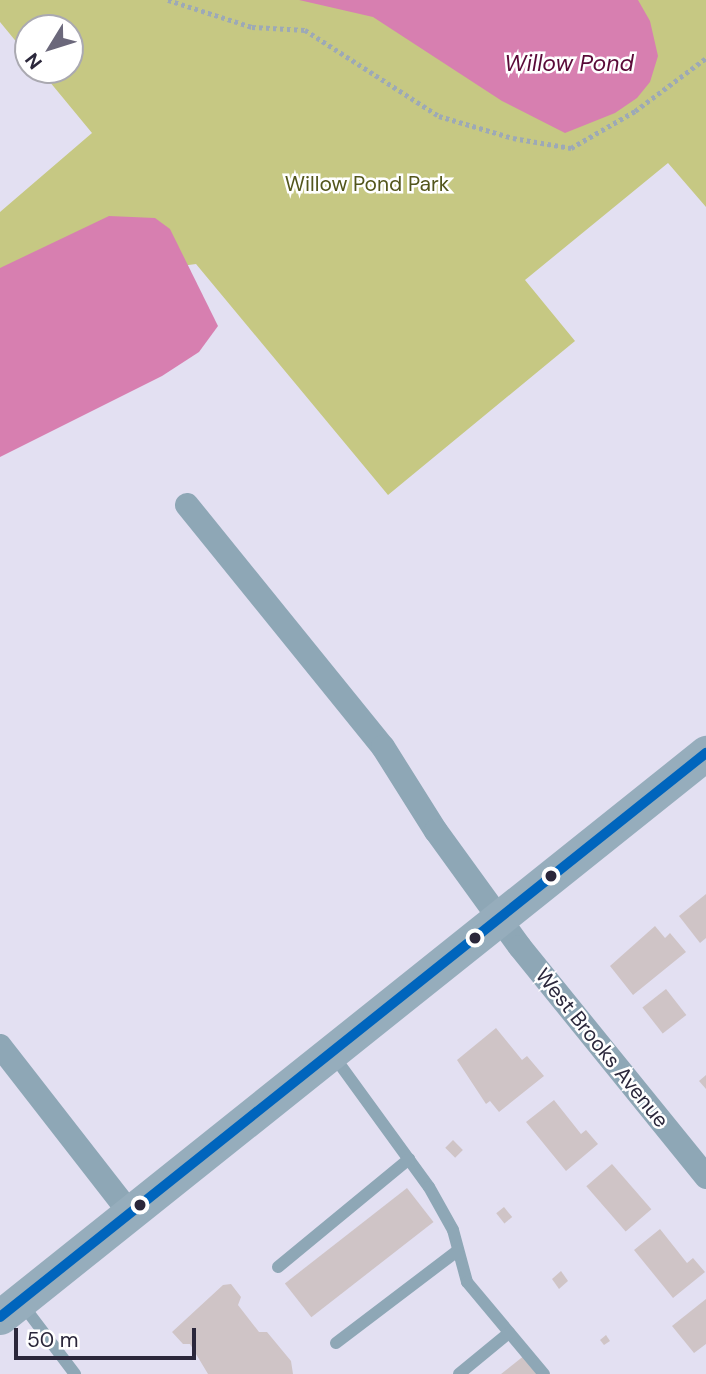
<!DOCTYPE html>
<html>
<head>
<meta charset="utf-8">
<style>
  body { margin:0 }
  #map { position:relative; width:706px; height:1374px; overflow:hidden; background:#e3e0f2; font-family:"DM Sans",sans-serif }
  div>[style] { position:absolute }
  .green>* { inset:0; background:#c6c883 }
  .water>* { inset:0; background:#d77fb0 }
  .building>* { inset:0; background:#cfc4c6; transform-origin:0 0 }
  .path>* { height:4.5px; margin-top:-2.25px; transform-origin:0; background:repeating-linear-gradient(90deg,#9da9b6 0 3.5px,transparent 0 7px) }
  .lane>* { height:12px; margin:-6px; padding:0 6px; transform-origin:6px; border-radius:6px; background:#8ea7b6 }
  .street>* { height:24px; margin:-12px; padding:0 12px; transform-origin:12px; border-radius:12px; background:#8ea7b6 }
  .secondary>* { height:35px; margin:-17.5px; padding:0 17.5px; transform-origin:17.5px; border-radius:17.5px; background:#96adbc }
  .bus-1>* { height:10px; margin:-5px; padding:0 5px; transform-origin:5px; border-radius:5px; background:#0065bd }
  .dots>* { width:19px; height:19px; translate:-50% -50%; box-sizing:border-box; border:4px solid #fff; border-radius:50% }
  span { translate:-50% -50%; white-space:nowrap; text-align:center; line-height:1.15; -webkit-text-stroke:5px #fff; paint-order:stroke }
  .park-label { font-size:21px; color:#53561c }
  .street-label { font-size:21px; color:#2b273b }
  .water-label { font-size:23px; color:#5a0a38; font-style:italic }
  .north { position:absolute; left:14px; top:14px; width:70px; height:70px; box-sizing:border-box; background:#fff; border:2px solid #aaa9b1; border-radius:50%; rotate:232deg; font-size:19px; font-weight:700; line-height:28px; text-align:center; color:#2b273b }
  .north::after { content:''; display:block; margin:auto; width:24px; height:32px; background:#6b687b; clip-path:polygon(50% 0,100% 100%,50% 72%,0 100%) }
  .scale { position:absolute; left:14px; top:1328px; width:182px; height:32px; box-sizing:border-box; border:4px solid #2b273b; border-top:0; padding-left:9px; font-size:21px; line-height:24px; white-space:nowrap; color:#2b273b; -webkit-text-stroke:5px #fff; paint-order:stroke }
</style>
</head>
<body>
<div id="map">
  <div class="green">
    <i style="clip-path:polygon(0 0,706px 0,706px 207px,668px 163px,525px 280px,575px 341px,388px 495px,196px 264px,129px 273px,0 368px,0 212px,92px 133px,40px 70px,70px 70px,70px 28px,28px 28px,28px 56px,0 22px)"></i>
  </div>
  <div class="water">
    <i style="clip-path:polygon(299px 0,638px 0,650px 21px,658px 56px,650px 82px,637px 98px,615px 113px,565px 133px,502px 101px,373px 17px)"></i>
    <i style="clip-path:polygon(109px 216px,155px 218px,170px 229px,218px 326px,199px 352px,162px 376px,0 457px,0 268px)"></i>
  </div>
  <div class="building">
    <i style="clip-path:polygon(706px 894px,706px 938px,700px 943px,679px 916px)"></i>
    <i style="clip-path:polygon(655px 926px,665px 938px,670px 933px,686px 952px,633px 995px,610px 966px)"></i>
    <i style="left:666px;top:989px;width:33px;height:30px;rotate:52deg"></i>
    <i style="clip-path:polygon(496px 1028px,522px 1060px,527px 1056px,544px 1076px,499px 1112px,490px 1101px,486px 1104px,457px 1060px)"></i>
    <i style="clip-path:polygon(706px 1075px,706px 1089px,699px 1081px)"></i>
    <i style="clip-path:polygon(554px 1100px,581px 1134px,586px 1130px,598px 1144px,566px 1171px,526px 1122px)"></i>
    <i style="left:453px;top:1140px;width:14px;height:11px;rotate:45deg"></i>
    <i style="left:612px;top:1164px;width:60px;height:34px;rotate:49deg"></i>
    <i style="left:407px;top:1188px;width:43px;height:155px;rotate:52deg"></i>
    <i style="left:504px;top:1207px;width:13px;height:10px;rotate:51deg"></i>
    <i style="clip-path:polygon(660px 1229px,687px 1263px,693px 1258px,705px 1272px,673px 1298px,634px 1250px)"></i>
    <i style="clip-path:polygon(561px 1271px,568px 1281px,559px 1289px,552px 1279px)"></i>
    <i style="clip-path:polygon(231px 1284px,241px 1297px,238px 1305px,259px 1332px,267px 1332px,291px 1361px,293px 1374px,208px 1374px,190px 1344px,183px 1344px,172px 1332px,223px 1285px)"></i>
    <i style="clip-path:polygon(706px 1299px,706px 1344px,694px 1353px,672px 1326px)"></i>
    <i style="clip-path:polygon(606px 1335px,610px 1341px,604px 1345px,600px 1340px)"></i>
    <i style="clip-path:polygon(525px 1355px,540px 1374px,501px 1374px)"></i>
  </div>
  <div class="path">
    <i style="left:168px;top:0;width:88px;rotate:17.8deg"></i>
    <i style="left:252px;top:27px;width:53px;rotate:3.2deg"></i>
    <i style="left:305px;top:30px;width:159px;rotate:32.7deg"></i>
    <i style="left:439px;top:116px;width:77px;rotate:16.6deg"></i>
    <i style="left:513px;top:138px;width:59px;rotate:9.8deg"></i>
    <i style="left:571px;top:148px;width:74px;rotate:-30deg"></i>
    <i style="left:635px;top:111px;width:89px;rotate:-36.7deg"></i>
  </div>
  <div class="lane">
    <i style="left:333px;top:1055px;width:163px;rotate:54deg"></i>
    <i style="left:429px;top:1187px;width:49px;rotate:60.8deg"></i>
    <i style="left:453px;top:1230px;width:54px;rotate:74.9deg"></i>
    <i style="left:467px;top:1282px;width:120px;rotate:50.1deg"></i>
    <i style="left:278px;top:1267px;width:170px;rotate:-39.5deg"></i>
    <i style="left:22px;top:1304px;width:88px;rotate:52.9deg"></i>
    <i style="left:336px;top:1343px;width:152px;rotate:-37.2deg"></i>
    <i style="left:459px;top:1374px;width:65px;rotate:-39.4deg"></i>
  </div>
  <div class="street">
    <i style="left:187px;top:505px;width:311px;rotate:51deg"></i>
    <i style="left:383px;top:747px;width:99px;rotate:57.8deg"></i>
    <i style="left:436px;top:831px;width:143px;rotate:54.1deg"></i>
    <i style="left:520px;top:947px;width:296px;rotate:51deg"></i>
    <i style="left:0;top:1046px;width:212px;rotate:52.1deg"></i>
  </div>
  <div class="secondary">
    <i style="left:0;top:1317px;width:904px;rotate:-38.62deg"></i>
  </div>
  <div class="bus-1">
    <i style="left:0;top:1317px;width:904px;rotate:-38.62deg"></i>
  </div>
  <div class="dots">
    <i style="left:551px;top:876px;background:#2b273b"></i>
    <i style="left:475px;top:938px;background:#2b273b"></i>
    <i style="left:140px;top:1205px;background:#2b273b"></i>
  </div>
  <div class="park-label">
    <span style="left:367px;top:184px">Willow Pond Park</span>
  </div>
  <div class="street-label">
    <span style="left:602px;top:1048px;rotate:51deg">West Brooks Avenue</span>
  </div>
  <div class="water-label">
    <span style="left:569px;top:63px">Willow Pond</span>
  </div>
  <div class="north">N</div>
  <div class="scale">50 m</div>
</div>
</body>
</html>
